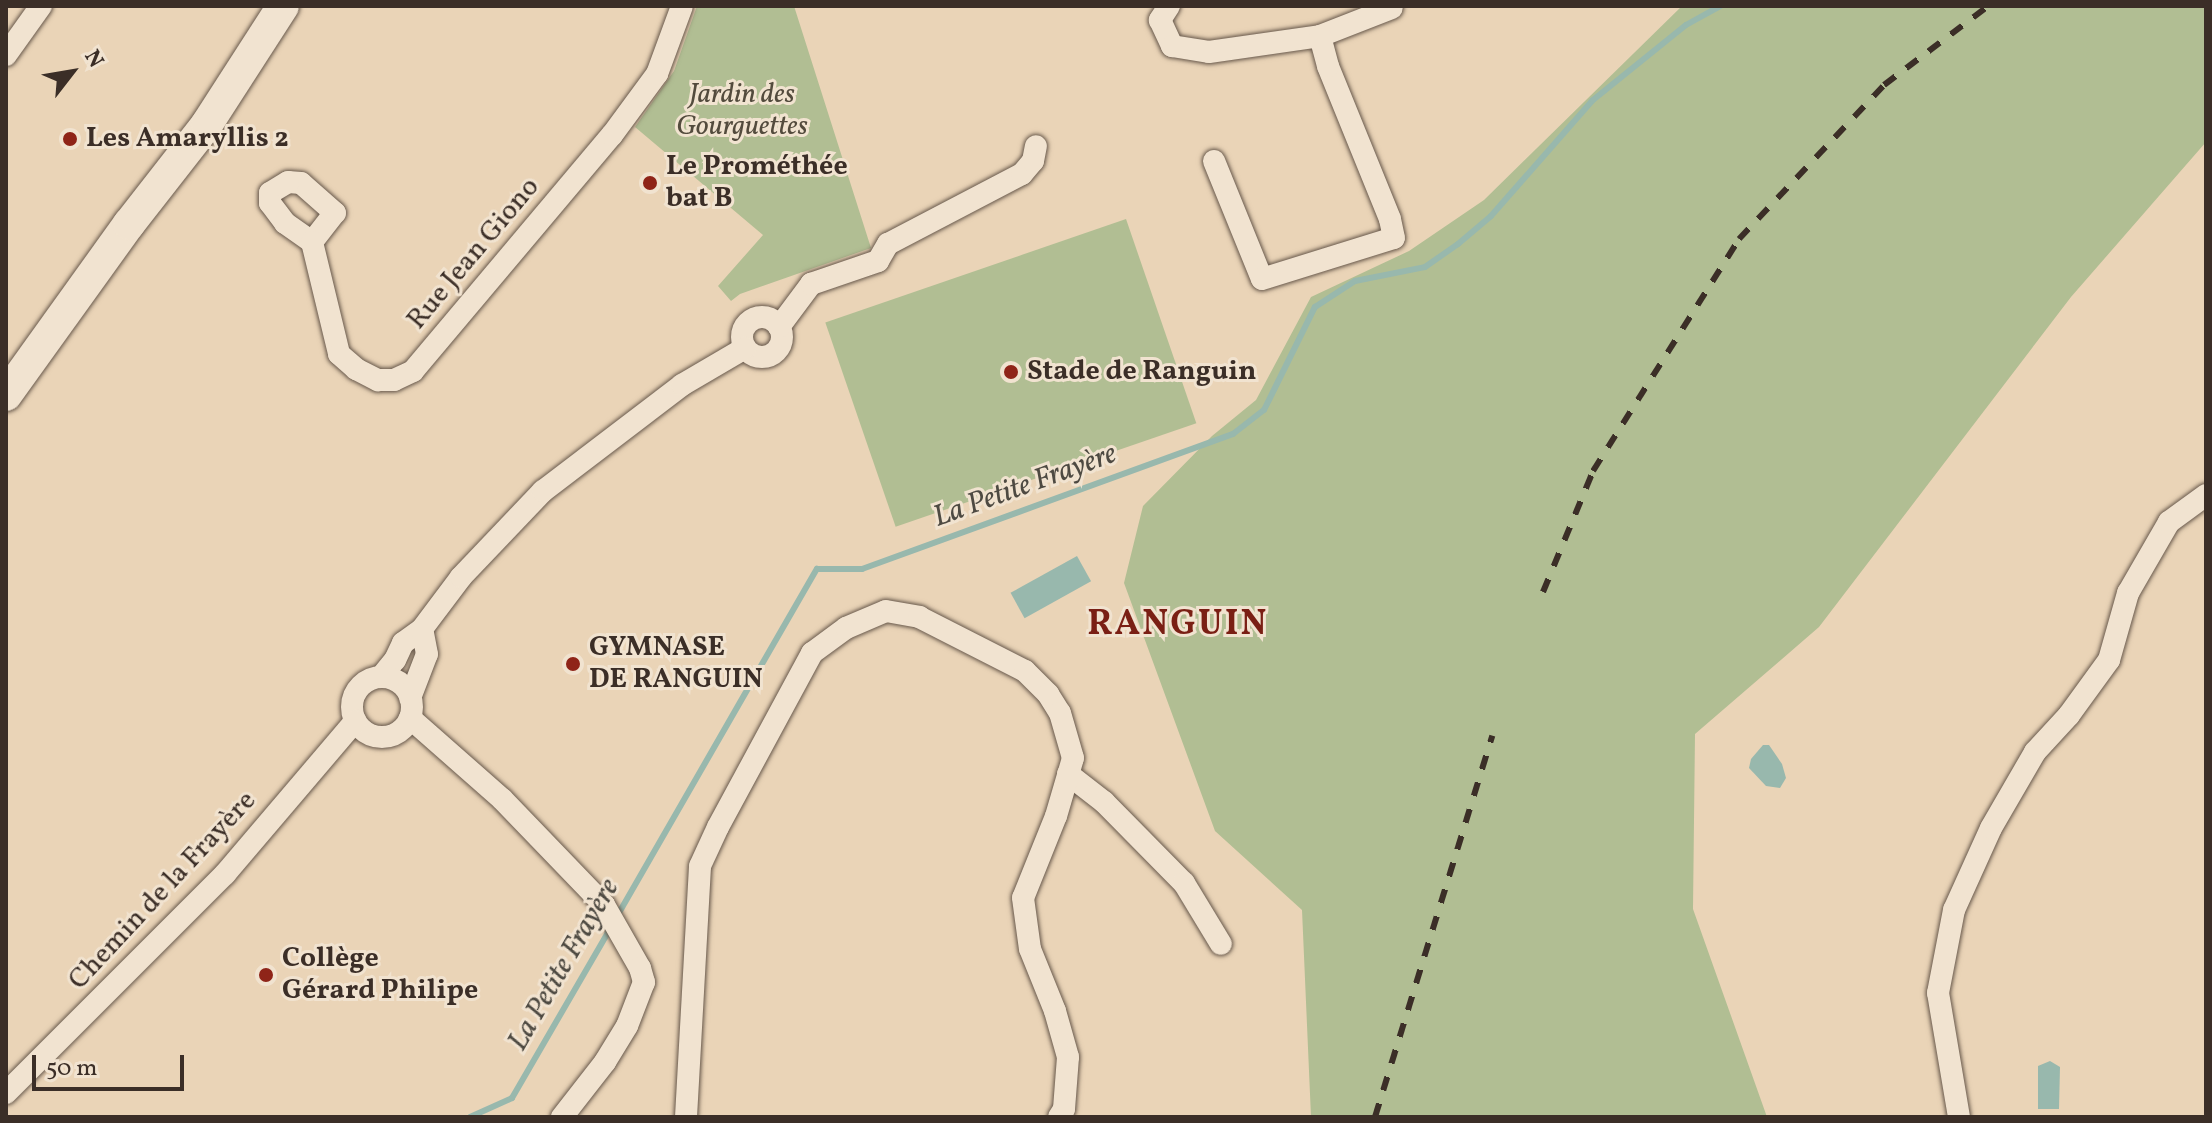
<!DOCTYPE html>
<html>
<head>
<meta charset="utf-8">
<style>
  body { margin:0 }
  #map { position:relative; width:2212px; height:1123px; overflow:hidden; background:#ead4b7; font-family:Vollkorn,serif }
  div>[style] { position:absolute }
  .green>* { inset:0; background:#b1be93; transform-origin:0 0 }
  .water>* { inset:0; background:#98b8ad; transform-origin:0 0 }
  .stream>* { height:6px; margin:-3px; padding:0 3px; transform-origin:3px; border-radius:3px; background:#98b8ad }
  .roads { filter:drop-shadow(0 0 2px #67584b) drop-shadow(0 0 2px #67584b) }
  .minor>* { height:22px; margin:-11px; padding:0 11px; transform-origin:11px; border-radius:11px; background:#f1e3d0 }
  .minor>.ring { margin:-11px; padding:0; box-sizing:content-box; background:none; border:22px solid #f1e3d0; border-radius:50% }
  .secondary>* { height:32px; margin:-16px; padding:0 16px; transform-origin:16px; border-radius:16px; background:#f1e3d0 }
  .rail>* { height:6px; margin-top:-3px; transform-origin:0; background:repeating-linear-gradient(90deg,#3b2e27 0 14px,transparent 0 28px) }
  .dots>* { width:22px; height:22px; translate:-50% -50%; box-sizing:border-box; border:4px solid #f1e3d0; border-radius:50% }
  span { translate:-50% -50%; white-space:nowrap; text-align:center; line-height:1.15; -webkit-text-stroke:6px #f1e3d0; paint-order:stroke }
  .park-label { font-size:28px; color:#534b3d; font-style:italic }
  .poi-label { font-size:28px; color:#3b2e27; font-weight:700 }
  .left { translate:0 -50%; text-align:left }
  .street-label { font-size:28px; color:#3b2e27 }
  .water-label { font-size:30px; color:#4e4a42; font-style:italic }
  .district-label { font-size:36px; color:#7a1f14; font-weight:700; letter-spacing:2px }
  .frame { position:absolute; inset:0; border:8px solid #3b2e27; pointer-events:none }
  .north { position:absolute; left:32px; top:32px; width:80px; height:80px; -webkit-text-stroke:6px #f1e3d0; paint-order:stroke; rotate:59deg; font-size:22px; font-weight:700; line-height:32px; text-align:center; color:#3b2e27 }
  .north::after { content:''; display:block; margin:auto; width:28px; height:36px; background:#3b2e27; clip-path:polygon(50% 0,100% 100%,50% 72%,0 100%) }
  .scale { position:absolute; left:32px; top:1055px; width:152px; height:36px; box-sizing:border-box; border:4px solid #3b2e27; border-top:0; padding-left:10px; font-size:24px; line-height:28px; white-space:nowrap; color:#3b2e27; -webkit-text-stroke:6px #f1e3d0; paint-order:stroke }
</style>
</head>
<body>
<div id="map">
  <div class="green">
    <i style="clip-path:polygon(697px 6px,794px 6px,871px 248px,740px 294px,731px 301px,718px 286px,763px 235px,635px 127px,674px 71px)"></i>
    <i style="clip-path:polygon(1682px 6px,2206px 6px,2206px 142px,2071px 297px,1819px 627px,1695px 734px,1693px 909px,1767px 1117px,1311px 1117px,1302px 910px,1215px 831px,1124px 583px,1143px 506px,1212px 436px,1256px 400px,1311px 297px,1409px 251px,1484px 200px)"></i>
    <i style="left:1126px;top:219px;width:216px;height:318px;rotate:71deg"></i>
  </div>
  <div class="water">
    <i style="left:1077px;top:556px;width:29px;height:76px;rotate:61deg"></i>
    <i style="clip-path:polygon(1763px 745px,1769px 745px,1782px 764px,1786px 778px,1780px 788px,1766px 786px,1749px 768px,1751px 759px)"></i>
    <i style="clip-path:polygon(2050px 1061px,2060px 1067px,2059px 1109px,2038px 1109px,2038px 1066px)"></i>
  </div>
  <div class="stream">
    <i style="left:616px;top:918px;width:403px;rotate:-60.1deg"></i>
    <i style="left:817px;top:569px;width:45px"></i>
    <i style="left:862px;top:569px;width:395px;rotate:-20deg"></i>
    <i style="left:1233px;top:434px;width:39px;rotate:-38deg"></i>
    <i style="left:1264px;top:410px;width:115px;rotate:-63.7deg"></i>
    <i style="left:1315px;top:307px;width:48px;rotate:-33deg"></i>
    <i style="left:1355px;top:281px;width:71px;rotate:-11.3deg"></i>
    <i style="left:1425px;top:267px;width:40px;rotate:-34.9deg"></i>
    <i style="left:1458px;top:244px;width:43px;rotate:-40.3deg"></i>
    <i style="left:1491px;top:216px;width:154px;rotate:-48.7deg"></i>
    <i style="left:1593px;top:100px;width:119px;rotate:-38.9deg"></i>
    <i style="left:1686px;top:25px;width:39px;rotate:-29deg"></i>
    <i style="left:470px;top:1117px;width:46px;rotate:-24.3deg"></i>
    <i style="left:512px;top:1098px;width:198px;rotate:-59.9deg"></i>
  </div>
  <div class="roads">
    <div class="minor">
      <i style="left:1169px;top:6px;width:17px;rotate:123deg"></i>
      <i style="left:1160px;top:20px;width:29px;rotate:65deg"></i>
      <i style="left:1172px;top:46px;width:37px;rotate:9deg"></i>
      <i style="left:1209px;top:52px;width:112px;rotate:-8.2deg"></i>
      <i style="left:1320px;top:36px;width:77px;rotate:-21.3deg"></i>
      <i style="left:6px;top:55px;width:60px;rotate:-54.5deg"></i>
      <i style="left:1214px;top:161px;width:127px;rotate:67.9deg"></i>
      <i style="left:1262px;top:279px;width:138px;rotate:-17.3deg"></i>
      <i style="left:1394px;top:238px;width:19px;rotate:-102deg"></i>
      <i style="left:1390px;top:219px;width:165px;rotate:-112.1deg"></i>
      <i style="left:1328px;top:66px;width:31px;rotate:-105deg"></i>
      <i style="left:312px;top:242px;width:37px;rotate:-52deg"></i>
      <i style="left:335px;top:213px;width:45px;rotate:-138.6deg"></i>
      <i style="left:301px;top:183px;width:13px;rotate:-176deg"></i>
      <i style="left:288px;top:182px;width:21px;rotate:149deg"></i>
      <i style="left:270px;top:193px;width:10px;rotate:90deg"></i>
      <i style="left:270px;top:203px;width:25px;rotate:53deg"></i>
      <i style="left:285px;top:223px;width:33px;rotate:35deg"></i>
      <i style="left:312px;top:242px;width:115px;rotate:76.4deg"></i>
      <i style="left:339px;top:354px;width:23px;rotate:41deg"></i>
      <i style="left:356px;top:369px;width:25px;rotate:27deg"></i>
      <i style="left:378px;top:380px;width:16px"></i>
      <i style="left:394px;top:380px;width:21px;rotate:-25deg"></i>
      <i style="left:413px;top:371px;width:309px;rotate:-49.9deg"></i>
      <i style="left:612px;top:135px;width:76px;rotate:-53.6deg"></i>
      <i style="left:657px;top:74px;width:72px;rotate:-69.8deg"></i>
      <i class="ring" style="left:742px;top:317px;width:18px;height:18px"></i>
      <i style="left:779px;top:327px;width:54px;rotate:-53.3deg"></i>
      <i style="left:811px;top:284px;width:71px;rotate:-18.9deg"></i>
      <i style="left:878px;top:261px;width:20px;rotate:-60deg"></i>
      <i style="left:888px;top:244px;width:151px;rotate:-27.6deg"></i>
      <i style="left:1022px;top:174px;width:17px;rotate:-50deg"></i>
      <i style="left:1033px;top:161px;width:15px;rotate:-79deg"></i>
      <i style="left:381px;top:677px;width:22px;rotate:-51deg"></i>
      <i style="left:395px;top:660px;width:19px;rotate:-65deg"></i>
      <i style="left:403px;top:643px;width:24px;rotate:-36deg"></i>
      <i style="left:422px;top:629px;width:65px;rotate:-53.1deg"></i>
      <i style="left:461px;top:577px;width:119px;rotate:-46.4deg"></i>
      <i style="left:543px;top:491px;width:175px;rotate:-37.3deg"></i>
      <i style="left:682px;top:385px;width:73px;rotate:-30.4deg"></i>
      <i class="ring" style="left:352px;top:677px;width:38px;height:38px"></i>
      <i style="left:410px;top:698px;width:47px;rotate:-68.9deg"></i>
      <i style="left:427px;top:654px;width:25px;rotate:-101deg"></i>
      <i style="left:410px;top:718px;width:123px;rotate:41.4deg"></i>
      <i style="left:502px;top:799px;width:147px;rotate:46.1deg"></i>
      <i style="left:604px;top:905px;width:73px;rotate:60.3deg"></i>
      <i style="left:640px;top:968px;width:15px;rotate:74deg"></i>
      <i style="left:644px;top:982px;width:47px;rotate:111.1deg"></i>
      <i style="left:627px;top:1026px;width:42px;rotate:121.4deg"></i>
      <i style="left:605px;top:1062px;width:70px;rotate:128deg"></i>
      <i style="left:1068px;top:774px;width:46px;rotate:37.9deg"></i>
      <i style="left:1104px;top:802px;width:114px;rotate:45.4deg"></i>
      <i style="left:1184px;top:883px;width:71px;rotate:58.8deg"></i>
      <i style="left:6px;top:1093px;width:310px;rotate:-45deg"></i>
      <i style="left:225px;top:874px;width:201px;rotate:-49.6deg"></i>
      <i style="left:686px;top:1117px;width:251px;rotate:-86.8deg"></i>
      <i style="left:700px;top:866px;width:43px;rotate:-65.2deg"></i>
      <i style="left:718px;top:827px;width:198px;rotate:-61.6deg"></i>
      <i style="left:812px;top:653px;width:42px;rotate:-36.3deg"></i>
      <i style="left:846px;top:628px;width:43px;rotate:-23deg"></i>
      <i style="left:886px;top:611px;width:34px;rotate:10deg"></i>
      <i style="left:919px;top:617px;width:119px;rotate:27deg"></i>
      <i style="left:1025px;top:671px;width:33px;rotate:45deg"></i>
      <i style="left:1048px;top:694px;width:22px;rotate:58deg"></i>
      <i style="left:1060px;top:713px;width:47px;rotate:73.9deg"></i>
      <i style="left:1073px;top:758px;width:60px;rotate:106.3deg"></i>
      <i style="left:1056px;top:816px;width:88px;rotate:111.9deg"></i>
      <i style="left:1023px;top:898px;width:51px;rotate:82.2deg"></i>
      <i style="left:1030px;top:949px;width:67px;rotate:68deg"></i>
      <i style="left:1055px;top:1011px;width:48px;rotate:74.2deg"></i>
      <i style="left:1068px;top:1057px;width:52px;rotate:94.4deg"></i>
      <i style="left:1064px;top:1109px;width:9px;rotate:122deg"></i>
      <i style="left:1959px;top:1117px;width:126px;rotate:-99.6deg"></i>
      <i style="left:1938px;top:993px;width:85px;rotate:-79.1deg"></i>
      <i style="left:1954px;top:910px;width:90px;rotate:-65.7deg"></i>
      <i style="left:1991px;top:828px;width:88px;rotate:-59.9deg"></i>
      <i style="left:2035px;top:752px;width:50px;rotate:-47.4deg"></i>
      <i style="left:2069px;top:715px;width:68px;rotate:-54deg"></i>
      <i style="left:2109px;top:660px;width:70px;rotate:-74.2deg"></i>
      <i style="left:2128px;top:593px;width:82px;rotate:-60deg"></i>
      <i style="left:2169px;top:522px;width:46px;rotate:-36.1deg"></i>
    </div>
    <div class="secondary">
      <i style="left:6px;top:395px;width:211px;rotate:-54.3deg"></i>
      <i style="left:129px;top:224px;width:127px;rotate:-52deg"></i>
      <i style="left:207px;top:124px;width:140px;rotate:-57.2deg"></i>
    </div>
  </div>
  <div class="rail">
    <i style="left:1543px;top:592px;width:131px;rotate:-67.5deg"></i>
    <i style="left:1593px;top:471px;width:274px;rotate:-57.8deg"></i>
    <i style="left:1739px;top:239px;width:212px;rotate:-46.7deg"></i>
    <i style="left:1884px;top:85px;width:131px;rotate:-37.2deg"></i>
    <i style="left:1375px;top:1117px;width:399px;rotate:-72.9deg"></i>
  </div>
  <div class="dots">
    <i style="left:70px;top:139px;background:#8f2418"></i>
    <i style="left:650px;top:183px;background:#8f2418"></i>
    <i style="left:1011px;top:372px;background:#8f2418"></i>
    <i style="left:573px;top:664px;background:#8f2418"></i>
    <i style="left:266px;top:975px;background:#8f2418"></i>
  </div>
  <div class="park-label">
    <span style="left:742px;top:111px">Jardin des<br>Gourguettes</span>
  </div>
  <div class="poi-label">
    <span class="left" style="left:86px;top:139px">Les Amaryllis 2</span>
    <span class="left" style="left:666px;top:183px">Le Prométhée<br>bat B</span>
    <span class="left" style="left:1027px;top:372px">Stade de Ranguin</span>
    <span class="left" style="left:589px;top:664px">GYMNASE<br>DE RANGUIN</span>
    <span class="left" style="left:282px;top:975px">Collège<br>Gérard Philipe</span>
  </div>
  <div class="street-label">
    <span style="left:474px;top:254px;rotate:-50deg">Rue Jean Giono</span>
    <span style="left:163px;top:891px;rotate:-47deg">Chemin de la Frayère</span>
  </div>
  <div class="water-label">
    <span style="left:1025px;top:486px;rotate:-20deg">La Petite Frayère</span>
    <span style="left:564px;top:965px;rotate:-60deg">La Petite Frayère</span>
  </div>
  <div class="district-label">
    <span style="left:1178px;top:626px">RANGUIN</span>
  </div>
  <div class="frame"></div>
  <div class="north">N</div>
  <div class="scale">50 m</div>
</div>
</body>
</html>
